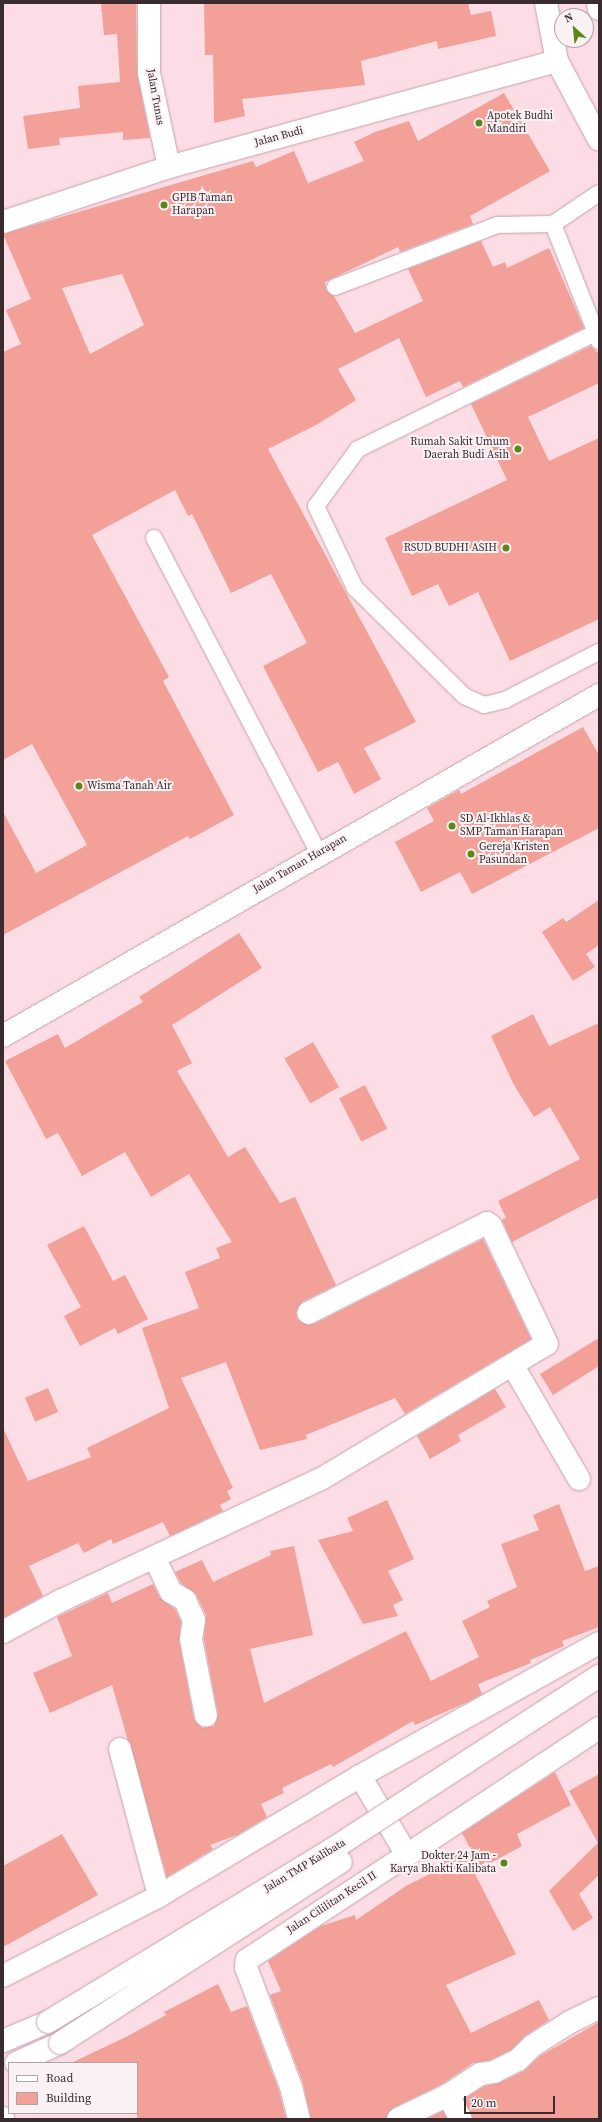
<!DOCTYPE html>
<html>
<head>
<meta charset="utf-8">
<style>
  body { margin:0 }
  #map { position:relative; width:602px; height:2122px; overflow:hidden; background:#fddde5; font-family:"Source Serif 4",serif }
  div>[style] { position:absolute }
  .building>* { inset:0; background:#f2a098; transform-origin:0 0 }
  .roads { filter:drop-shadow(0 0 1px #c7a1ac) drop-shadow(0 0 1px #c7a1ac) }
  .service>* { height:16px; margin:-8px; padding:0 8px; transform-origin:8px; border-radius:8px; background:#fff }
  .minor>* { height:22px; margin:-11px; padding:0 11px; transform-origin:11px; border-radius:11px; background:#fff }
  .tertiary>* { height:22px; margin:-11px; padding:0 11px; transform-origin:11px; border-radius:11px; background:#fff }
  .primary>* { height:22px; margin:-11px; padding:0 11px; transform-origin:11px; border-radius:11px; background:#fff }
  .bridges { filter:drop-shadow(0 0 1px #c7a1ac) drop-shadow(0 0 1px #c7a1ac) }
  .primary-bridge>* { height:22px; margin:-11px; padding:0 11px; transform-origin:11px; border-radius:11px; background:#fff }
  .dots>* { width:11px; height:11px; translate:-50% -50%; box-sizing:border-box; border:2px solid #f9f1f3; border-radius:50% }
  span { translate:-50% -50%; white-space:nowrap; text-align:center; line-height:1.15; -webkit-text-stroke:4px #f9f1f3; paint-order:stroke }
  .street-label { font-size:11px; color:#3a2b2f }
  .poi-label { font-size:11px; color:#3a2b2f }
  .left { translate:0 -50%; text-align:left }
  .right { translate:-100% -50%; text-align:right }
  .frame { position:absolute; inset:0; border:4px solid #3a2b2f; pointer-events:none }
  .legend { position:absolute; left:8px; top:2062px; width:130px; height:52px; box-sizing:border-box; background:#f9f1f3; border:1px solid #ada2a5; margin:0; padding:5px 7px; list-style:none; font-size:12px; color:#3a2b2f }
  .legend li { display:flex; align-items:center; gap:8px; height:20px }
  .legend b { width:20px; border:1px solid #ada2a5 }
  .north { position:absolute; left:554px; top:8px; width:40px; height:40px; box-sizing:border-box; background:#f9f1f3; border:1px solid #ada2a5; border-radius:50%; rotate:333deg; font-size:11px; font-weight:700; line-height:16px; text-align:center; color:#3a2b2f }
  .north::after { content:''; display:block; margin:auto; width:14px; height:18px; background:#5c8714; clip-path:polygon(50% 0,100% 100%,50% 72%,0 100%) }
  .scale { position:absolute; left:464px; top:2096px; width:91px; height:18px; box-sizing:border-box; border:2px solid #3a2b2f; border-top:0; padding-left:5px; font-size:12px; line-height:14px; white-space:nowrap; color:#3a2b2f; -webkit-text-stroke:3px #f9f1f3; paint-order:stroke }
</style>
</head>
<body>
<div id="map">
  <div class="building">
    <i style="clip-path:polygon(101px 3px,136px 3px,137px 73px,150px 138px,123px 140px,123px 132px,59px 138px,60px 145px,28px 149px,23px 116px,80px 108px,78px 86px,120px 82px,117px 34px,104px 35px)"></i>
    <i style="clip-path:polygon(204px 3px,468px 3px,471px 15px,491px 11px,496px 36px,438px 49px,437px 41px,361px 61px,365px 85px,242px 99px,245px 116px,214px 123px,213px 55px,205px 55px)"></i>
    <i style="clip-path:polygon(evenodd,504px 93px,550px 171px,470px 216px,473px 224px,400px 252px,398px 247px,325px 282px,326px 290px,334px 296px,355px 333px,423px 301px,408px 269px,481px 241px,493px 267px,505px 262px,507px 268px,549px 248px,584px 328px,463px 387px,460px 381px,426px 397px,399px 338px,338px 369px,356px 400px,318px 424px,268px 449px,416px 722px,364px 748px,381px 779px,354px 794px,338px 762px,318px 772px,263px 666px,307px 643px,271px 574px,231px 593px,192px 514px,188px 516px,175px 490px,92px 535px,169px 677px,163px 681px,234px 815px,190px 839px,188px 836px,3px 935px,3px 812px,36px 873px,87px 845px,32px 744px,3px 760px,3px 352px,21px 344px,6px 310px,31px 299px,3px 234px,253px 161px,256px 167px,294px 151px,308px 183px,364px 161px,354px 142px,375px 132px,409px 121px,418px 141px,504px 93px,122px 274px,144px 325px,90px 354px,62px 288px,122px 274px)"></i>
    <i style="clip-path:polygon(591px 346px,599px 354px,599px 383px,528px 417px,549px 461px,599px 438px,599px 619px,510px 661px,478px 592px,449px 606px,438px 584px,412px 596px,385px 538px,507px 480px,471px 404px)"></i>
    <i style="clip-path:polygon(583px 727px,599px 755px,599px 828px,472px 894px,460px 872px,421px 892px,395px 842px,434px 821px,427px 808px,459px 790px,461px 794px)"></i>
    <i style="clip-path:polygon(599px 900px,599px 945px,586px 954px,595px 967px,573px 981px,542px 932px,563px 918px,566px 922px)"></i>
    <i style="clip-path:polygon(239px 933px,262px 968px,172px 1025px,192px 1063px,177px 1071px,228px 1157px,245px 1147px,280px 1203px,295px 1197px,336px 1285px,302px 1302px,296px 1312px,297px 1319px,307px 1325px,314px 1324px,483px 1239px,531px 1339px,405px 1414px,395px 1398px,306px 1435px,307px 1439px,260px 1450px,226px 1362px,181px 1378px,233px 1488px,227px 1491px,231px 1499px,220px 1505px,223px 1511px,170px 1536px,163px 1522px,113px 1544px,111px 1539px,84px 1553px,78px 1543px,29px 1566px,43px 1596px,3px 1618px,3px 1428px,28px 1481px,91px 1457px,87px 1448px,169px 1408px,142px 1328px,199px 1308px,185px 1272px,220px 1258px,216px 1248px,232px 1242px,189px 1174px,151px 1197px,125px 1152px,82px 1176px,58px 1133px,46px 1139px,5px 1061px,58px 1034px,65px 1048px,143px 1002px,139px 997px)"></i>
    <i style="clip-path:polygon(533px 1014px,549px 1046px,599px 1023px,599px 1197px,512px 1242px,502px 1220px,506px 1218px,498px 1201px,580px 1159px,550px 1107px,534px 1117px,514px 1085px,491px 1036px)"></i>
    <i style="left:313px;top:1042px;width:52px;height:33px;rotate:60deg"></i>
    <i style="left:365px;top:1085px;width:49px;height:29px;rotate:63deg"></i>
    <i style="clip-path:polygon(84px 1226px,113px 1281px,125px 1275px,148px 1319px,118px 1334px,115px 1328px,80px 1346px,64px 1316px,81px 1307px,47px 1245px)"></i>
    <i style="clip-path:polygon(599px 1338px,599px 1366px,553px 1395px,540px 1374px)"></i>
    <i style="left:48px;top:1388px;width:26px;height:25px;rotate:67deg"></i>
    <i style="clip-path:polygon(495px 1389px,506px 1407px,458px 1435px,461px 1441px,430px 1459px,417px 1436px)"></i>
    <i style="clip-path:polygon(387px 1500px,414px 1559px,388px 1571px,403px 1600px,393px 1605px,398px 1616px,363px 1624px,318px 1540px,353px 1531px,347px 1518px)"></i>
    <i style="clip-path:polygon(559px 1504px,585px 1571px,599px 1566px,599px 1627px,562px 1641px,564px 1646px,530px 1660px,531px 1663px,478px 1684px,482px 1694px,468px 1702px,415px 1725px,413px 1721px,333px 1767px,331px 1764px,282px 1788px,284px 1793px,261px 1804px,267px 1817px,237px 1835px,210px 1845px,213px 1849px,167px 1877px,112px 1685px,50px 1713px,33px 1673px,72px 1656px,57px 1617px,108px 1593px,112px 1603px,153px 1584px,160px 1598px,175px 1609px,181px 1622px,179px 1641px,194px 1719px,202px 1728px,214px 1726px,218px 1714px,204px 1639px,206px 1615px,196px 1594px,181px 1583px,175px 1572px,202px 1560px,213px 1582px,271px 1555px,270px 1551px,294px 1546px,313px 1635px,250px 1649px,264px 1703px,406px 1631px,431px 1681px,479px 1657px,462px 1621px,490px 1607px,487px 1601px,517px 1587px,501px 1544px,539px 1530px,533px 1515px)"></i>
    <i style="clip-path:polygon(555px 1772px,571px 1805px,517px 1834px,522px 1846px,474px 1872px,516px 1954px,446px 1985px,471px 2033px,539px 2000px,549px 2020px,525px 2036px,511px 2050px,490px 2060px,473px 2063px,442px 2084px,393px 2108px,386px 2119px,311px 2119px,303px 2083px,270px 1995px,281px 1991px,268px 1961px,321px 1926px,355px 1915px,356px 1920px,406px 1886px,438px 1870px,436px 1865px,470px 1848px,462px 1833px)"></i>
    <i style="clip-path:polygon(599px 1774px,599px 1875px,579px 1894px,593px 1918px,573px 1931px,549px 1891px,598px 1843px,569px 1791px)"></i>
    <i style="clip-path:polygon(62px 1834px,98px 1895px,3px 1947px,3px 1866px)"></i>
    <i style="clip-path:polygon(218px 1984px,231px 2012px,247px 2006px,279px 2091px,286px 2119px,137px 2119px,137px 2063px,71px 2063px,126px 2037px,166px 2015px,164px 2012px)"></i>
    <i style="clip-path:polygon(599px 2022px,599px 2119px,473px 2119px,464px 2099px,485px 2086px,499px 2083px,524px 2071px,540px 2056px)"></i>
    <i style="clip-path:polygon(443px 2111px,447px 2119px,427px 2119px)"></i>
  </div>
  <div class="roads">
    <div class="service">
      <i style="left:553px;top:224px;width:126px;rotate:68.5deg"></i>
      <i style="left:335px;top:287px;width:173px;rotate:-20.9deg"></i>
      <i style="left:497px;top:225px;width:56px;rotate:-1deg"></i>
      <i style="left:553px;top:224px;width:55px;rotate:-34deg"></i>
      <i style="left:595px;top:333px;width:264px;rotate:153.9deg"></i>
      <i style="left:358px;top:449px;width:71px;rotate:126.4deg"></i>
      <i style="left:316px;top:506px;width:91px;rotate:64.6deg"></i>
      <i style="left:355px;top:588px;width:153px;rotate:44.7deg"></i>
      <i style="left:464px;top:696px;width:22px;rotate:24deg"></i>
      <i style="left:484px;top:705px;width:22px;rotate:-13deg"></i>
      <i style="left:505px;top:700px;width:106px;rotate:-27.1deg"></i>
      <i style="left:154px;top:538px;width:356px;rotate:62.4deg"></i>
    </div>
    <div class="minor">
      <i style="left:149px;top:3px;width:70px;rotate:90deg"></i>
      <i style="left:149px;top:73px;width:96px;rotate:78deg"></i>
      <i style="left:3px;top:222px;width:175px;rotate:-18.3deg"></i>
      <i style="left:169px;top:167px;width:402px;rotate:-15.3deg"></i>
      <i style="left:3px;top:1036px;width:687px;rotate:-29.78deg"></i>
      <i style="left:513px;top:1366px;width:131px;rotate:59.7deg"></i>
      <i style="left:154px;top:1557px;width:39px;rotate:64deg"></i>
      <i style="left:171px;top:1592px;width:16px;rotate:30deg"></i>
      <i style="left:185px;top:1600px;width:22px;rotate:66deg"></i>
      <i style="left:194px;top:1620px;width:19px;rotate:99deg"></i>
      <i style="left:191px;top:1639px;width:78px;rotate:79deg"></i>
      <i style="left:3px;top:1632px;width:65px;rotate:-28.5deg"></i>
      <i style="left:60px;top:1601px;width:288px;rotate:-25.1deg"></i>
      <i style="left:321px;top:1479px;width:263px;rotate:-30.9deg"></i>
      <i style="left:547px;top:1344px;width:131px;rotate:-115.4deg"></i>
      <i style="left:491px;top:1226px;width:5px;rotate:-143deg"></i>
      <i style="left:487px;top:1223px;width:200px;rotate:153.3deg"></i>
      <i style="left:120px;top:1749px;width:152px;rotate:75.1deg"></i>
      <i style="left:3px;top:1976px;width:175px;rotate:-27.1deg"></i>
      <i style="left:159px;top:1896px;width:234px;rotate:-30.8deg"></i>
      <i style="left:448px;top:2095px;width:27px;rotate:62deg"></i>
      <i style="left:3px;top:2118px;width:1px;rotate:90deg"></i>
      <i style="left:299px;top:2119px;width:33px;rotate:-104deg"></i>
      <i style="left:291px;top:2087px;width:128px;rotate:-110.6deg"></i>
      <i style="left:246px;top:1967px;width:7px;rotate:-82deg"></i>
      <i style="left:247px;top:1960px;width:191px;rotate:-33.3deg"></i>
      <i style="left:398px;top:2119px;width:55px;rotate:-25.6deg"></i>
      <i style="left:448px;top:2095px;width:38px;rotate:-33deg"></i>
      <i style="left:480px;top:2074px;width:14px;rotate:-8deg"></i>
      <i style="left:494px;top:2072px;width:27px;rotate:-27deg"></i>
      <i style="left:518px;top:2060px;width:20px;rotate:-45deg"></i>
      <i style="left:532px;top:2046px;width:45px;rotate:-32.3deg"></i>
      <i style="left:570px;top:2022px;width:32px;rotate:-26deg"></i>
    </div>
    <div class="tertiary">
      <i style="left:599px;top:1643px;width:274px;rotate:150.9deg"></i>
      <i style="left:360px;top:1776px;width:92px;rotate:59.3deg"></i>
      <i style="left:407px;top:1855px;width:230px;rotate:-33.5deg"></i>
    </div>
    <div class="primary">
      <i style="left:546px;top:3px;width:59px;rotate:79.3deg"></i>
      <i style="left:557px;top:61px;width:89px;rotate:62deg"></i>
      <i style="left:598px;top:3px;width:6px;rotate:81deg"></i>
      <i style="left:3px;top:2041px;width:49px;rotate:-22.9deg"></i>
      <i style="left:16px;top:2063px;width:48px;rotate:-24.4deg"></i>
    </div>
  </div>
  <div class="bridges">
    <div class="primary-bridge">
      <i style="left:48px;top:2022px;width:331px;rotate:-31.3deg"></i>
      <i style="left:331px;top:1850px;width:320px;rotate:-33deg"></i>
      <i style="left:60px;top:2043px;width:334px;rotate:-32.8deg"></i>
    </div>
  </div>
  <div class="dots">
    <i style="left:479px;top:123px;background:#5c8714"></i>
    <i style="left:164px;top:205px;background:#5c8714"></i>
    <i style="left:518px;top:449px;background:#5c8714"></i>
    <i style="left:506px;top:548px;background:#5c8714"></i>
    <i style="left:79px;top:786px;background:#5c8714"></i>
    <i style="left:452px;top:826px;background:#5c8714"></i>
    <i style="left:471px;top:854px;background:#5c8714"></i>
    <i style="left:504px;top:1863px;background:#5c8714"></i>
  </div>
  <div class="street-label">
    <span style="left:155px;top:97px;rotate:80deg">Jalan Tunas</span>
    <span style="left:279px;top:137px;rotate:-15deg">Jalan Budi</span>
    <span style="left:300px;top:864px;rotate:-30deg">Jalan Taman Harapan</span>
    <span style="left:305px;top:1866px;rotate:-31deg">Jalan TMP Kalibata</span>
    <span style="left:332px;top:1903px;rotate:-33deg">Jalan Cililitan Kecil II</span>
  </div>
  <div class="poi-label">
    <span class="left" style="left:487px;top:123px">Apotek Budhi<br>Mandiri</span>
    <span class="left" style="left:172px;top:205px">GPIB Taman<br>Harapan</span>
    <span class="right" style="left:509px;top:449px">Rumah Sakit Umum<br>Daerah Budi Asih</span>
    <span class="right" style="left:497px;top:548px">RSUD BUDHI ASIH</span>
    <span class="left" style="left:87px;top:786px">Wisma Tanah Air</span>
    <span class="left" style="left:460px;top:826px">SD Al-Ikhlas &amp;<br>SMP Taman Harapan</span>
    <span class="left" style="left:479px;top:854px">Gereja Kristen<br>Pasundan</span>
    <span class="right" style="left:496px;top:1863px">Dokter 24 Jam -<br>Karya Bhakti Kalibata</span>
  </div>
  <div class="frame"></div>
  <ul class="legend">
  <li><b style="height:5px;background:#fff"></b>Road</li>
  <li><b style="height:11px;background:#f2a098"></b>Building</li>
  </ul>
  <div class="north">N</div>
  <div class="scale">20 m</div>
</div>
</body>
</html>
